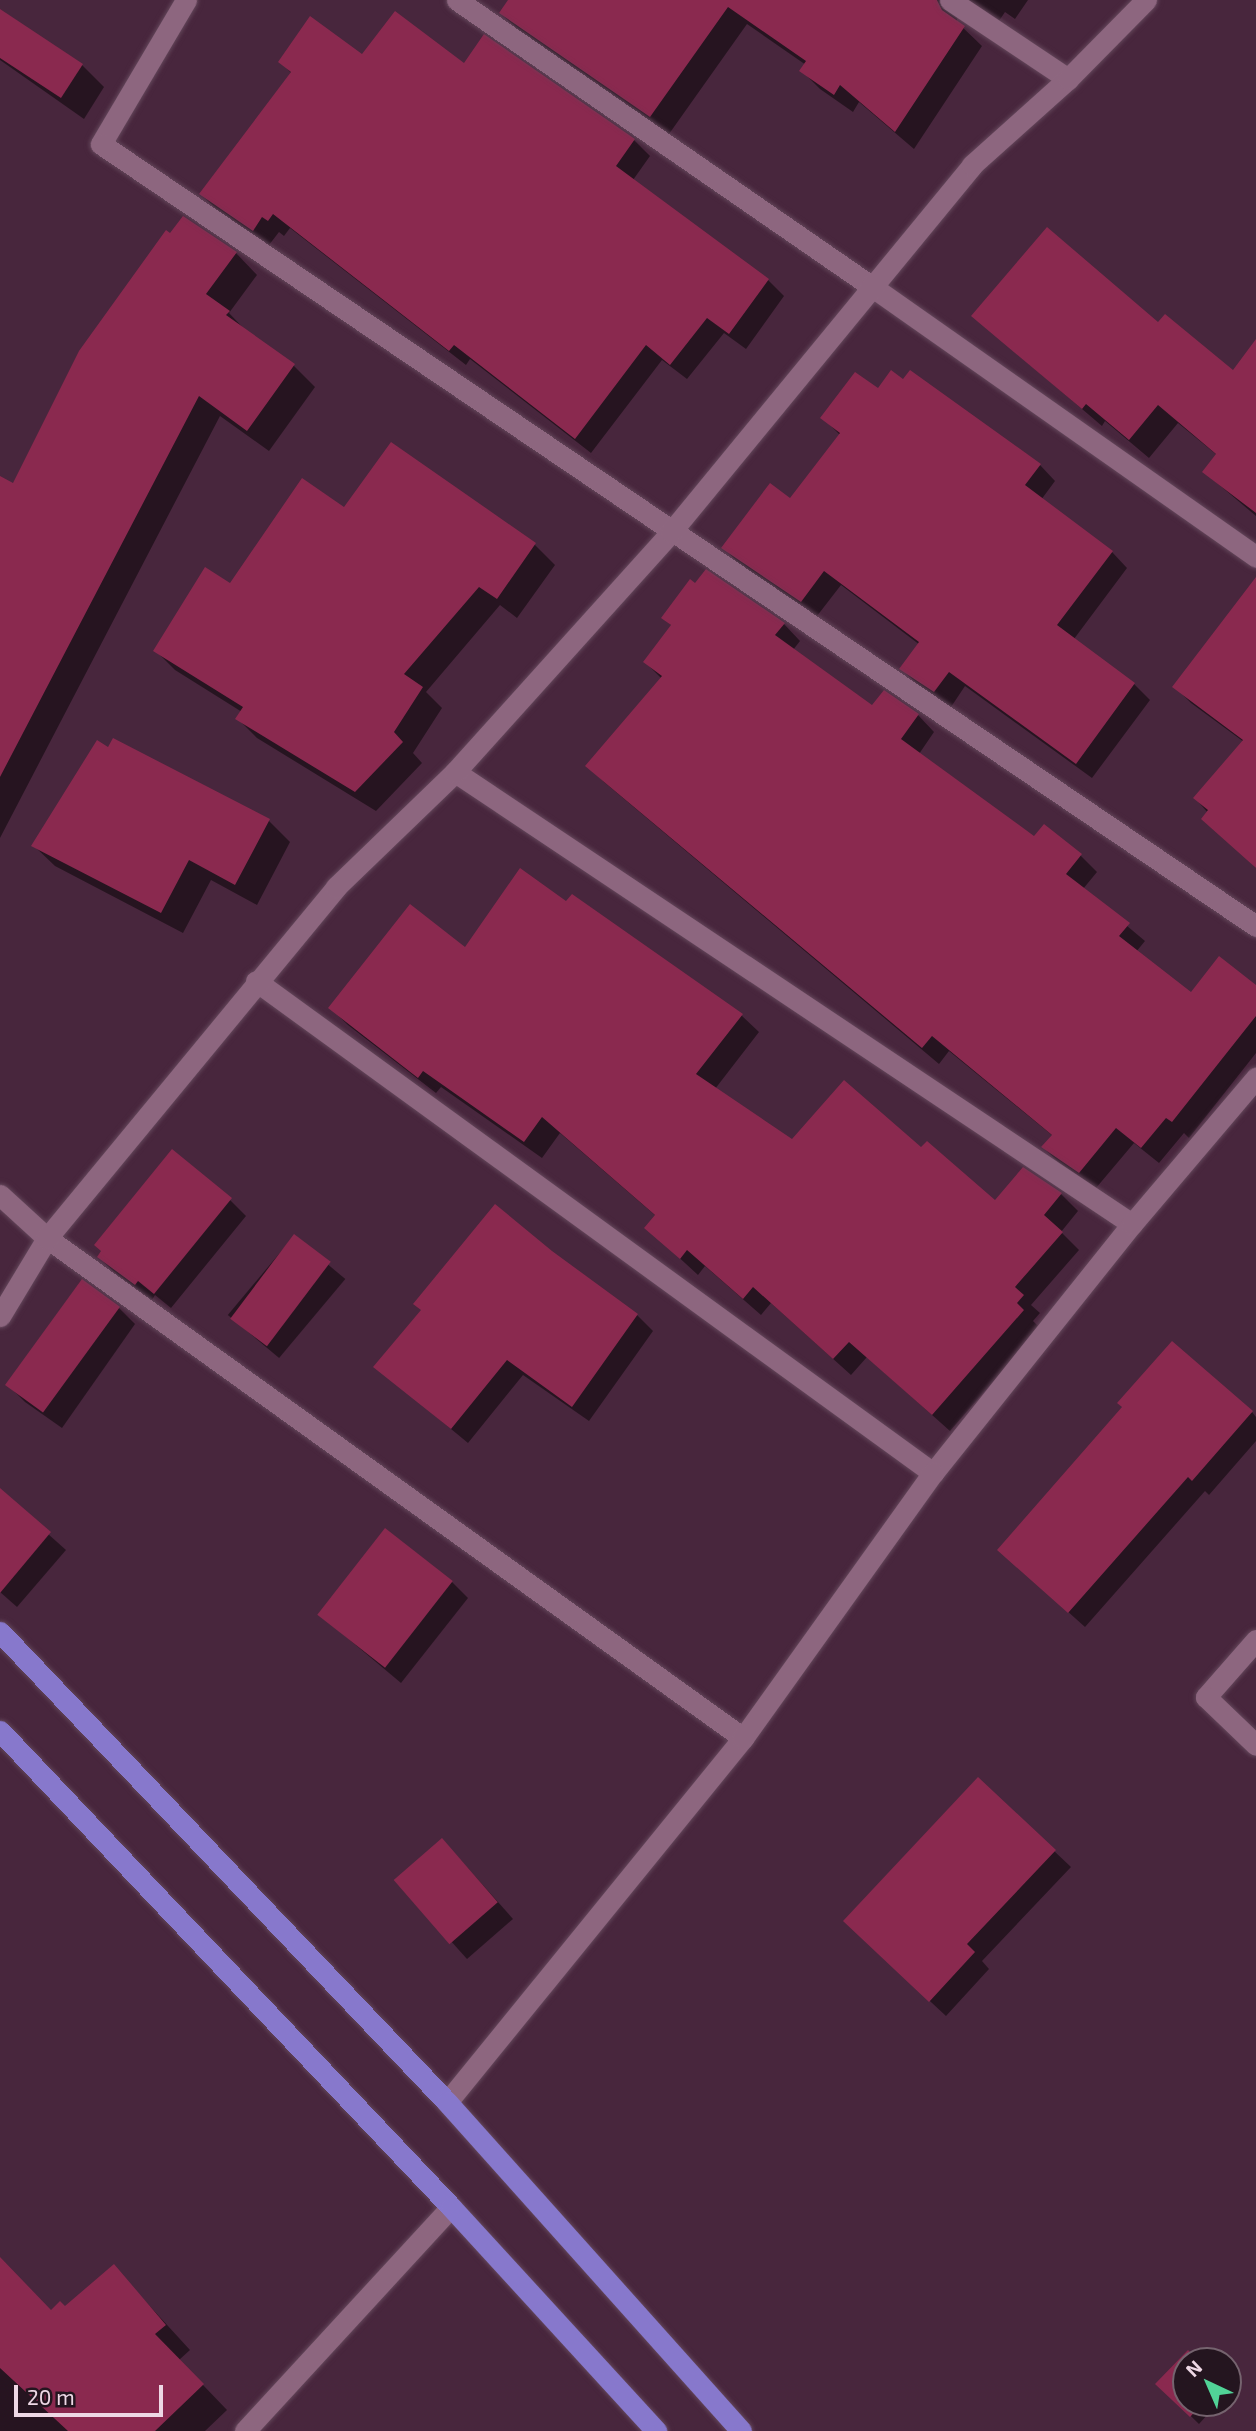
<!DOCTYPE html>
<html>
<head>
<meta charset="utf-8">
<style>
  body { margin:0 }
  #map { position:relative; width:1256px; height:2431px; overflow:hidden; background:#48263d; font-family:"Exo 2",sans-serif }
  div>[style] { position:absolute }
  .shadow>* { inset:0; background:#0007; transform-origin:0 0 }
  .building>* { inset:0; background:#8a294f; transform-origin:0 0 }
  .roads { filter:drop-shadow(0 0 2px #63465a) drop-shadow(0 0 2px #63465a) }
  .minor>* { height:21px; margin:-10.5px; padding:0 10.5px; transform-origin:10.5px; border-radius:10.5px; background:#8d667f }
  .major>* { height:21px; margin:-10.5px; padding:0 10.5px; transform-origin:10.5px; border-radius:10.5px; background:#8778cc }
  span { translate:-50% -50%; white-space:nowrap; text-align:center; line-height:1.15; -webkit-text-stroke:5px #24151f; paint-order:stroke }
  .north { position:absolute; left:1172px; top:2347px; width:70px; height:70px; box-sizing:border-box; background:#24151f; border:2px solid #75636e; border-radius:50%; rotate:316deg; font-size:19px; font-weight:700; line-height:28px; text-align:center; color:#eed8e5 }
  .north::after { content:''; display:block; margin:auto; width:24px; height:32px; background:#51d397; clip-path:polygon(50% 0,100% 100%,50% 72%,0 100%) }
  .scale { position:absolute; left:14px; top:2385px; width:149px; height:32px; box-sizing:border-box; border:4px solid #eed8e5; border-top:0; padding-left:9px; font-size:21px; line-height:24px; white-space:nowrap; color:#eed8e5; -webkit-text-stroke:5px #24151f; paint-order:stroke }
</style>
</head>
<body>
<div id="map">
  <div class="shadow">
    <i style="clip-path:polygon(510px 0,1028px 0,1015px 19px,1005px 12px,999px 21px,957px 10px,957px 22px,982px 46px,914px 149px,859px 102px,853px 112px,820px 89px,802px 71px,806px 65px,747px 24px,669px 134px,519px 31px,501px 13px)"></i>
    <i style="clip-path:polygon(0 11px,82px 65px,104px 87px,84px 119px,0 60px)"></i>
    <i style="clip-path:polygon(362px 56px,464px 65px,634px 140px,650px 156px,633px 180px,768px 280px,784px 296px,746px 349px,724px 333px,687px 379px,662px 360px,591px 453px,470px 359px,466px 365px,290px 228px,284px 236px,279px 232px,269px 245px,217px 210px,201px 194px,292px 74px,280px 61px)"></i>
    <i style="clip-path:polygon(236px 253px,257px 275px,229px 313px,249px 334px,294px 366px,315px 387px,269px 451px,220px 416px,0 838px,0 502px)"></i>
    <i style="clip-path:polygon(973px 316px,1159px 325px,1233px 373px,1256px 370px,1256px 516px,1204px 472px,1217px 455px,1178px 423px,1149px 458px,1105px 421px,1102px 426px)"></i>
    <i style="clip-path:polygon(878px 390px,1040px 465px,1055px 481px,1041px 500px,1112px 552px,1127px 568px,1074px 639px,1134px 684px,1150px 700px,1092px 778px,965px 686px,951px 707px,917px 684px,902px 669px,920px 645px,841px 585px,817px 616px,739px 564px,724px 548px,790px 500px,840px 435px,823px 418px)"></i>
    <i style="clip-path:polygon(392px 444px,535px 545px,555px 565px,517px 618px,500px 605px,426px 692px,442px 708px,413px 753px,422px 763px,376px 811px,257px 738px,237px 718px,242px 712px,175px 670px,155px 650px,230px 585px,345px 509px)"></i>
    <i style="clip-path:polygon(1256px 611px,1256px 868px,1195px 798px,1244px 742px,1191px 703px,1175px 687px)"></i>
    <i style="clip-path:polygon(663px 618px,784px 624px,800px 641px,793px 650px,873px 708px,918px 715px,934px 732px,919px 754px,1035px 838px,1080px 855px,1097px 872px,1083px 889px,1145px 941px,1136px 952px,1191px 995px,1256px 987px,1256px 1053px,1189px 1138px,1184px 1133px,1159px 1163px,1134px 1143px,1096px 1188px,1060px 1164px,1043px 1147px,1053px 1136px,949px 1051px,939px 1064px,604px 782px,587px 766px,662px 679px,645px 662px,672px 626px)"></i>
    <i style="clip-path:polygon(114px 740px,269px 821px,290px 842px,257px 905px,211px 880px,183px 933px,55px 866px,33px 845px)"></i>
    <i style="clip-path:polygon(567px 904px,741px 1015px,759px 1032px,715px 1089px,792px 1141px,921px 1149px,995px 1202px,1061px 1194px,1078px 1211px,1061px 1232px,1079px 1250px,1031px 1305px,1040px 1313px,1033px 1321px,1040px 1328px,950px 1431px,867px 1357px,851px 1375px,771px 1303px,761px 1315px,705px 1266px,698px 1275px,647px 1228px,656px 1216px,560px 1133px,542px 1158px,441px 1087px,436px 1093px,348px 1025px,330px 1008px)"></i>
    <i style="clip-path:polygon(230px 1200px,246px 1216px,171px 1308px,155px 1295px,152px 1300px,115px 1273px,99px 1257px)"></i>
    <i style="left:294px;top:1236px;width:67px;height:103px;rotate:40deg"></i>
    <i style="clip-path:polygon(551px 1253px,637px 1315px,653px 1331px,589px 1421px,523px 1375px,468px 1443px,376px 1367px)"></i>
    <i style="clip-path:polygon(119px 1308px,135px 1324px,62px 1428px,25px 1402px,9px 1386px)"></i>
    <i style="clip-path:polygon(1252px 1412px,1256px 1417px,1256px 1441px,1209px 1495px,1205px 1491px,1085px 1627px,999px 1550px)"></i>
    <i style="clip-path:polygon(0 1491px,66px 1550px,17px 1607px,0 1592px)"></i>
    <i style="clip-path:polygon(452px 1582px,468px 1598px,401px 1683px,320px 1615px)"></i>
    <i style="clip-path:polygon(978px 1779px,1071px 1867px,982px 1961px,989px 1969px,946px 2016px,861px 1937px)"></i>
    <i style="clip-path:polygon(458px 1857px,513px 1919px,467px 1959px,397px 1881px)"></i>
    <i style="clip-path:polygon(0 2260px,51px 2312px,65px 2309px,114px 2267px,190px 2350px,179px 2360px,227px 2410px,205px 2431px,0 2431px)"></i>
    <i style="clip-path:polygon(1188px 2353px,1197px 2361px,1186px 2361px,1186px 2403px,1218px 2403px,1199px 2424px,1158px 2384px)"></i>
  </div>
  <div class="building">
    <i style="clip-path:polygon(508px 0,937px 0,942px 10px,965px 26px,895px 132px,840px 85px,834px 95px,799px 71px,806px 61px,728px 7px,650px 117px,499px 13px)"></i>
    <i style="clip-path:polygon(0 9px,83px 64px,61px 98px,0 58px)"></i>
    <i style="clip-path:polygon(395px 11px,464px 63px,484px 34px,635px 139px,616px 166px,769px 279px,729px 334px,707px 318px,670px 365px,646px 345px,575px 439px,454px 345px,449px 351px,273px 214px,268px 221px,262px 217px,253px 231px,199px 194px,291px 72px,278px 62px,310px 16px,362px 54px)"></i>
    <i style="clip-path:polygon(183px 216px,237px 252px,206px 294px,230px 311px,226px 315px,295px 364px,247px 431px,199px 396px,0 777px,0 476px,13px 483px,79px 351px,166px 230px,170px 233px)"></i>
    <i style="clip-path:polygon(1047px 227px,1158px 322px,1165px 314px,1233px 370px,1256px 339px,1256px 513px,1202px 472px,1216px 454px,1158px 405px,1129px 440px,1086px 404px,1082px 409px,971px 316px)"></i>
    <i style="clip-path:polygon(891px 370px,903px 379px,910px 370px,1041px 464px,1025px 485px,1113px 551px,1057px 625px,1135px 683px,1076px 764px,949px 672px,934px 692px,899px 669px,919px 642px,824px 571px,801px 602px,721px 548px,770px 483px,790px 498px,840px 433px,820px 418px,855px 372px,878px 388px)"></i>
    <i style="clip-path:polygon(391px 442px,536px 543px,497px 599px,479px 587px,404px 674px,423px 687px,394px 732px,403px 742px,355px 792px,235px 719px,243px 707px,153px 651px,205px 567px,230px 583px,302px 478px,344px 507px)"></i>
    <i style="clip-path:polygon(706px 569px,785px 623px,775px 635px,872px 705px,884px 690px,919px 714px,901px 739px,1034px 836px,1044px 824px,1082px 854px,1066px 874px,1130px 923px,1119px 936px,1191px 992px,1219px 956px,1256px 985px,1256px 1016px,1172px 1122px,1166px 1118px,1141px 1148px,1116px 1128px,1079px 1173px,1041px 1147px,1052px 1135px,932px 1036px,922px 1048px,585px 766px,662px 676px,643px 662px,671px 625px,661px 618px,690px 579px,695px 583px)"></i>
    <i style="clip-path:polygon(1256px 577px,1256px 868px,1201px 819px,1208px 810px,1193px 798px,1243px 740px,1172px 687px)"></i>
    <i style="clip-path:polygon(113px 738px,270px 819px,235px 885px,189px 860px,161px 913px,31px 846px,97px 740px,108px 747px)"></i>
    <i style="clip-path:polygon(520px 868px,566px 901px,572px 894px,743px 1014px,696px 1074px,792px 1139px,844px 1080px,921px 1147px,927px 1141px,995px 1200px,1023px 1167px,1062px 1193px,1044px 1215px,1063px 1232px,1015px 1287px,1024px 1295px,1017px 1303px,1024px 1310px,932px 1415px,849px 1342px,833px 1359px,753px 1287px,743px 1299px,687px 1250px,680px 1259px,644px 1228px,655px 1215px,542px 1117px,524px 1142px,423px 1071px,418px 1078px,328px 1008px,410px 904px,465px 947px)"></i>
    <i style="clip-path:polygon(172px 1149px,232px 1198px,154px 1294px,138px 1281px,135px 1285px,97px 1257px,101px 1251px,94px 1245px)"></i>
    <i style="clip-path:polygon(495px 1204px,552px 1251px,638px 1314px,572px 1407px,507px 1360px,451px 1429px,373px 1367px,421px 1310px,413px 1304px)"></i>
    <i style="left:294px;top:1234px;width:46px;height:106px;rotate:37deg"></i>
    <i style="left:82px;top:1279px;width:47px;height:131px;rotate:36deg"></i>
    <i style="clip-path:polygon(1172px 1341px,1253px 1411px,1192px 1481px,1188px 1477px,1068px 1613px,997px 1550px,1122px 1407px,1117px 1403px)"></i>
    <i style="clip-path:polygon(0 1488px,51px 1532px,0 1593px)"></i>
    <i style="left:385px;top:1528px;width:86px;height:110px;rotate:38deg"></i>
    <i style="clip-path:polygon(978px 1777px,1056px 1850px,967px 1944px,975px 1952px,929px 2002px,843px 1921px)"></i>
    <i style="left:442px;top:1838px;width:85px;height:64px;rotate:49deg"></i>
    <i style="clip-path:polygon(0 2257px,51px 2310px,60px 2301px,65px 2306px,114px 2264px,166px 2325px,155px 2334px,204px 2384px,155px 2431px,68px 2431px,0 2368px)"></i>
    <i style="clip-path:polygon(1188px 2350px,1199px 2361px,1186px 2361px,1186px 2403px,1203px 2403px,1190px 2417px,1155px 2384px)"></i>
  </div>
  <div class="roads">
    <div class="minor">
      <i style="left:186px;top:0;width:167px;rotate:120.6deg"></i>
      <i style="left:101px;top:144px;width:1395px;rotate:34.1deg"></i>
      <i style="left:457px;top:0;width:503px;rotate:34.64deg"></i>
      <i style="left:871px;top:286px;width:471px;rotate:35.1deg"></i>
      <i style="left:950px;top:0;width:142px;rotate:33.8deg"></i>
      <i style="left:455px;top:772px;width:814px;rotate:33.73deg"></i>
      <i style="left:256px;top:981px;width:837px;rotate:36.01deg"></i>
      <i style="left:933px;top:1473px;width:319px;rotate:-51.4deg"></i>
      <i style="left:1132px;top:1224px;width:192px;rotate:-49.7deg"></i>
      <i style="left:0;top:1195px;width:64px;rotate:42.5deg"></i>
      <i style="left:47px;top:1238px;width:857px;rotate:35.69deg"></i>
      <i style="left:743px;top:1738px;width:469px;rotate:129.1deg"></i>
      <i style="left:0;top:1316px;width:91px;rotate:-58.9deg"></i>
      <i style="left:47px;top:1238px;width:455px;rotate:-50.5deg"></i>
      <i style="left:336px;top:887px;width:165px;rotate:-44deg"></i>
      <i style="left:455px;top:772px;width:323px;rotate:-48deg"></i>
      <i style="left:671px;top:532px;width:475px;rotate:-50.6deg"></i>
      <i style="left:972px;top:165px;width:129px;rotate:-41.9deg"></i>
      <i style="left:1068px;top:79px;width:111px;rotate:-45.4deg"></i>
      <i style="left:1256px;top:1640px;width:76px;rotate:131.3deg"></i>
      <i style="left:1206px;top:1697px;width:69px;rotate:43.8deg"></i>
      <i style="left:743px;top:1738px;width:326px;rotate:-54.4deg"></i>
      <i style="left:245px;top:2431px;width:304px;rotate:-47.4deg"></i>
    </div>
    <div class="major">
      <i style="left:0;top:1632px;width:649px;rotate:46.44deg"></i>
      <i style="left:447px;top:2102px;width:441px;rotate:48.2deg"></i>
      <i style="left:0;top:1731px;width:656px;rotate:46.54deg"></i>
      <i style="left:451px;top:2207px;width:304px;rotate:47.5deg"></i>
    </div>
  </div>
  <div class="north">N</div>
  <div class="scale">20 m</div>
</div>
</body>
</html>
